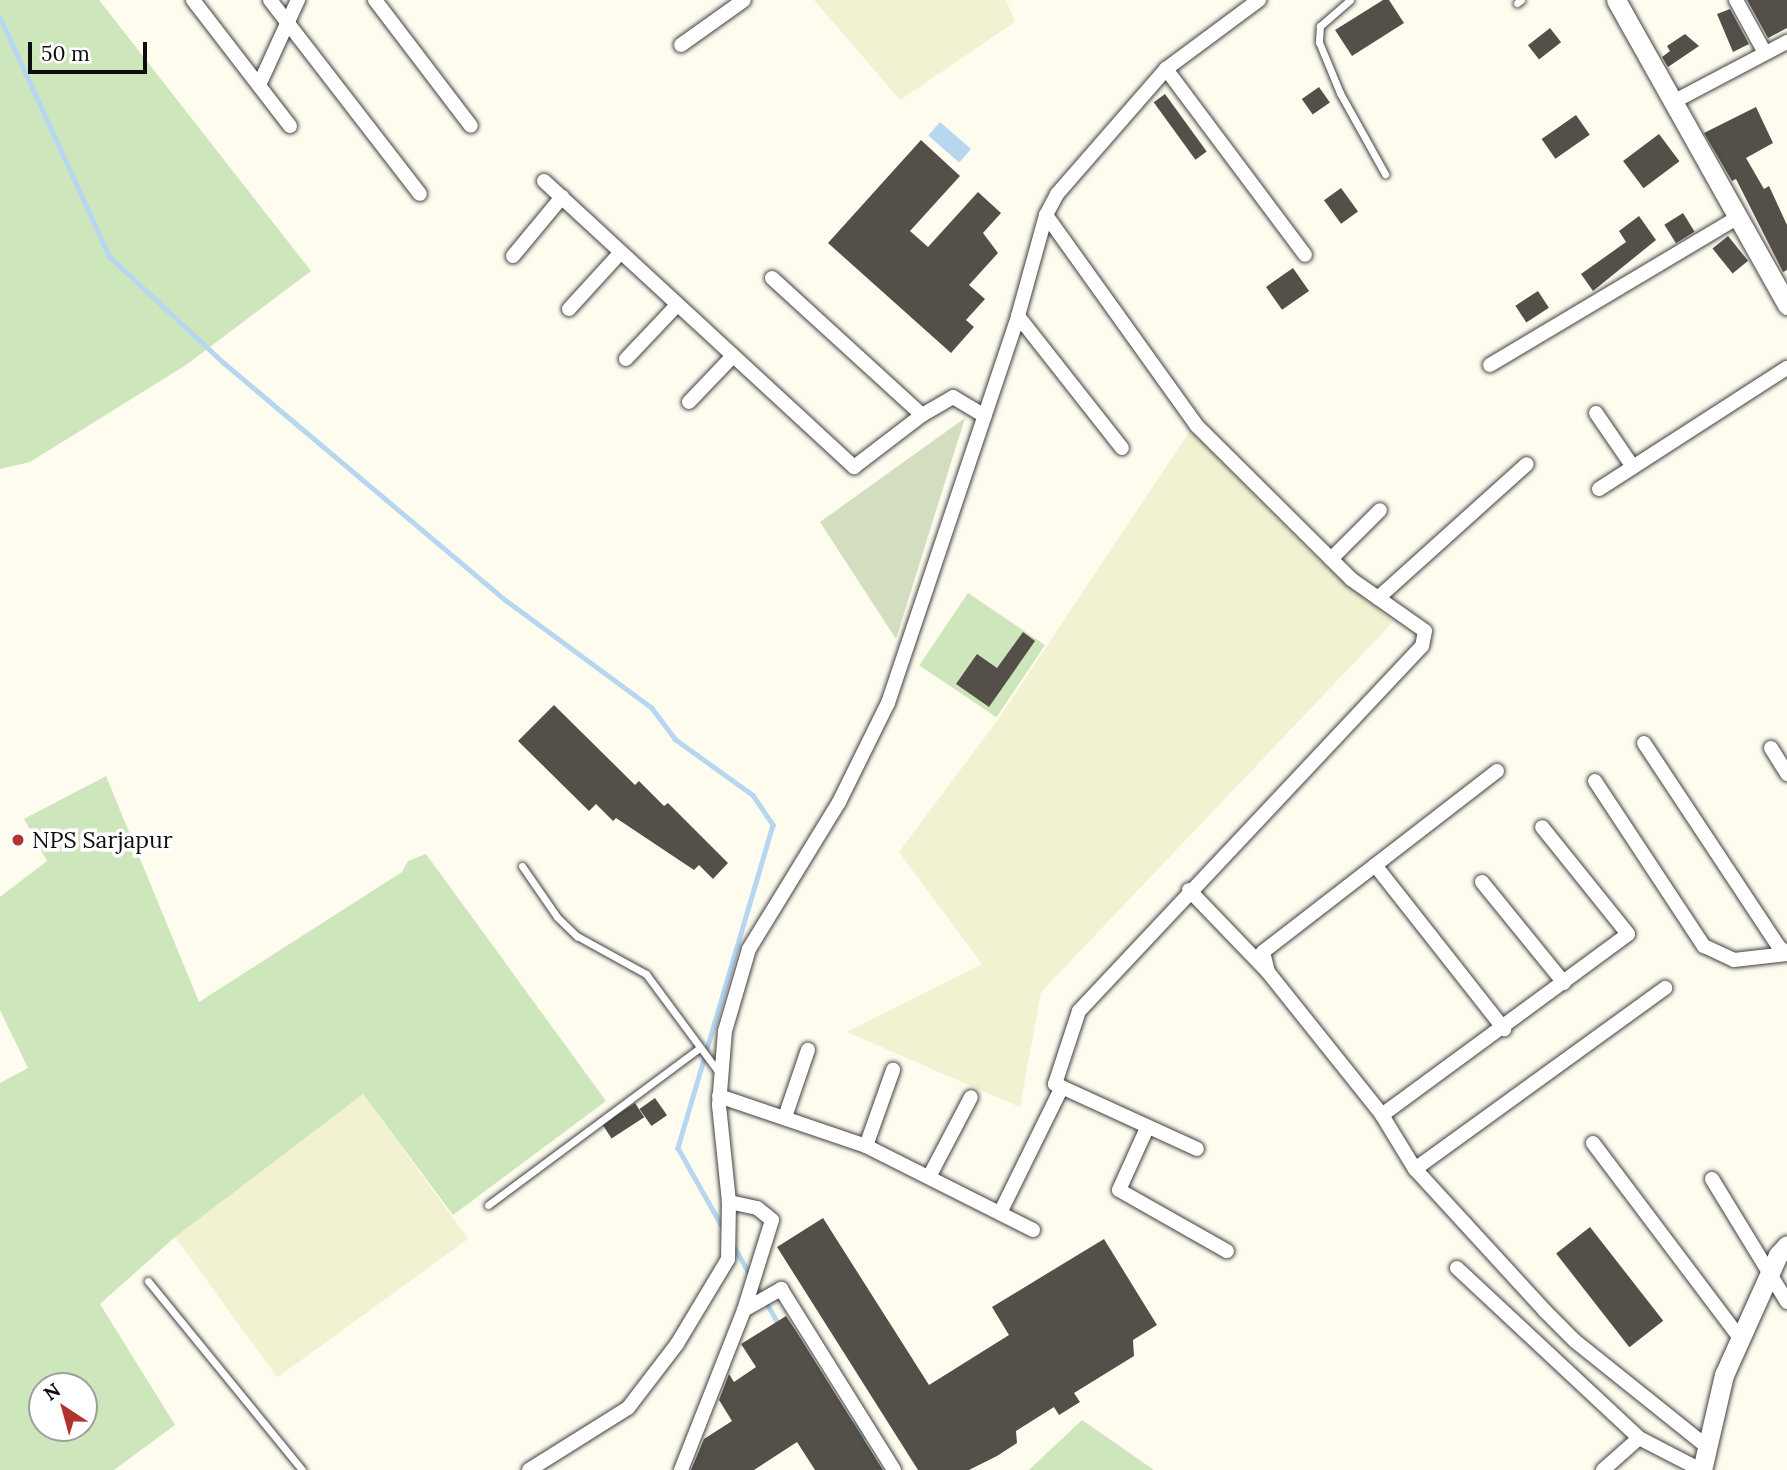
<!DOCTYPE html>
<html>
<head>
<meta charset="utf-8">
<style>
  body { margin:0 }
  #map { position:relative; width:1787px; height:1470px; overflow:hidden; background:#fefcef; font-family:Lora,serif }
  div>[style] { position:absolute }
  .farmland>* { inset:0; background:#f2f1d1; transform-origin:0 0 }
  .green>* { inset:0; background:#cee6bb; transform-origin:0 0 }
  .cemetery>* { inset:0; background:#d3dec1 }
  .water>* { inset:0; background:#b7d7f1; transform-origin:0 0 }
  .stream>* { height:4.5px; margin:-2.25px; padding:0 2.25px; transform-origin:2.25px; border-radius:2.25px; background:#b7d7f1 }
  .building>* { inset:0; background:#554f4a; transform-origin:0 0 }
  .roads { filter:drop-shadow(0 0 2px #404040) drop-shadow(0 0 2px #404040) }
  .service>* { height:7px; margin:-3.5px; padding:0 3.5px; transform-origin:3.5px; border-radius:3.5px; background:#fff }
  .minor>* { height:14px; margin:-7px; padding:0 7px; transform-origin:7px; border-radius:7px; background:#fff }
  .tertiary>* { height:19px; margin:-9.5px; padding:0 9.5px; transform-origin:9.5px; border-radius:9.5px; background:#fff }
  .dots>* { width:19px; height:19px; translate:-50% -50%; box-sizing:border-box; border:4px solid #fff; border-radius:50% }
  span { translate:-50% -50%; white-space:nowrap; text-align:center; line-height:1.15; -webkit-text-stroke:7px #fff; paint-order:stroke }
  .poi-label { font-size:23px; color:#0d0d0d }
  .left { translate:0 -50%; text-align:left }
  .north { position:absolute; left:28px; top:1372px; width:70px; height:70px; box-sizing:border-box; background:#fff; border:2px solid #9e9e9e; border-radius:50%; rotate:324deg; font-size:19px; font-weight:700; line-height:28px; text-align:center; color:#0d0d0d }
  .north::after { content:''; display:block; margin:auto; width:24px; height:32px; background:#b33330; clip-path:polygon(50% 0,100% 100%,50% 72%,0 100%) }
  .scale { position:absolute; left:28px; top:42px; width:119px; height:32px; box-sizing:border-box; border:4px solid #0d0d0d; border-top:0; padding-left:9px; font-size:21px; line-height:24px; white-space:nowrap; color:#0d0d0d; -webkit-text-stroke:5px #fff; paint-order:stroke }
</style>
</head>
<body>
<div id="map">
  <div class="farmland">
    <i style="clip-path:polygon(814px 0,1006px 0,1015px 22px,900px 100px)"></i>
    <i style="clip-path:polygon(1190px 431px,1317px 559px,1393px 622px,1041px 992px,1020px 1107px,847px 1032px,982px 964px,899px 852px,997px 721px)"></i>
    <i style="left:363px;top:1094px;width:179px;height:236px;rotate:54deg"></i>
  </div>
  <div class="green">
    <i style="clip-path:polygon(0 0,99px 0,311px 271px,186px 365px,30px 462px,0 469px)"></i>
    <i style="left:968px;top:593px;width:93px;height:87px;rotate:34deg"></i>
    <i style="clip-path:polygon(evenodd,106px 776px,199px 1002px,402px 872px,408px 861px,426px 854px,606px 1101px,453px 1215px,363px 1094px,175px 1237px,100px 1304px,175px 1425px,114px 1470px,0 1470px,0 1083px,28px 1068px,0 1010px,0 897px,47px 861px,24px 819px,106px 776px,42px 1386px,84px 1386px,84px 1428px,42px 1428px,42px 1386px)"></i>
    <i style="clip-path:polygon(1082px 1420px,1154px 1470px,1029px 1470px)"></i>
  </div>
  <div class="cemetery">
    <i style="clip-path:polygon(965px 418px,896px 639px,820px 522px)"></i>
  </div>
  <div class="water">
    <i style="left:940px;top:122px;width:41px;height:18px;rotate:41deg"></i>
  </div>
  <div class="stream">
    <i style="left:0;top:17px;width:264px;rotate:65.4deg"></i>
    <i style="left:110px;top:257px;width:156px;rotate:42.9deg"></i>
    <i style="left:224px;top:363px;width:370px;rotate:40.1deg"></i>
    <i style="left:507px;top:601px;width:180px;rotate:36.4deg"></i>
    <i style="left:652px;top:708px;width:39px;rotate:53deg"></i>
    <i style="left:675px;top:739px;width:96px;rotate:35.7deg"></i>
    <i style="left:753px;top:795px;width:36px;rotate:56deg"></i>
    <i style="left:773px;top:825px;width:337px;rotate:106.4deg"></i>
    <i style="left:678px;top:1148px;width:92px;rotate:60.6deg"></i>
    <i style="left:733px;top:1245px;width:36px;rotate:60deg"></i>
    <i style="left:756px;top:1284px;width:47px;rotate:60.7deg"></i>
    <i style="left:853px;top:1424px;width:18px;rotate:45deg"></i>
  </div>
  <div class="building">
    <i style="clip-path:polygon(1383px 0,1389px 0,1404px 23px,1352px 56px,1335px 30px)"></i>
    <i style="clip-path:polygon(1747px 0,1787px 0,1787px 28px,1768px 38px)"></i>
    <i style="clip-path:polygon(1730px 9px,1749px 44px,1733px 52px,1717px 14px)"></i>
    <i style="left:1550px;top:28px;width:18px;height:28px;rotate:52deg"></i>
    <i style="clip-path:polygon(1685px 34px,1699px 46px,1668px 67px,1662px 57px,1670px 51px,1667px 46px)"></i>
    <i style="left:1319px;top:87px;width:19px;height:21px;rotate:55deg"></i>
    <i style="left:1165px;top:94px;width:71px;height:14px;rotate:54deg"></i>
    <i style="clip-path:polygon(1756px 107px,1773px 143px,1746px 158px,1764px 189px,1769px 186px,1787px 225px,1787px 270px,1783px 272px,1736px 179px,1732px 181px,1704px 133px)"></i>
    <i style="left:1576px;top:115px;width:24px;height:42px;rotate:55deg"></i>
    <i style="left:1659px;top:134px;width:34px;height:45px;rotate:53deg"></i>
    <i style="clip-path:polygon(921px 140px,960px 176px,910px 231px,928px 247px,978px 192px,1001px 213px,983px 233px,998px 253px,969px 285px,985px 299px,966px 320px,974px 327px,951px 353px,828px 243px)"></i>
    <i style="left:1341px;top:188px;width:29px;height:21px;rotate:54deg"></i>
    <i style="left:1683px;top:213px;width:22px;height:22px;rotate:58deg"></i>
    <i style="clip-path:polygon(1639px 216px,1656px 240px,1593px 291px,1581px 274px,1626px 242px,1619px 231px)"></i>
    <i style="left:1728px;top:236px;width:32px;height:20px;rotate:51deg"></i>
    <i style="left:1293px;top:268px;width:28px;height:33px;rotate:55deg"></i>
    <i style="left:1538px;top:291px;width:20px;height:27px;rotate:57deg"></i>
    <i style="clip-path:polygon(1023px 632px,1035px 641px,989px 707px,956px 684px,977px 654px,997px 668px)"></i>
    <i style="clip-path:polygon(554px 705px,635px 785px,639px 781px,664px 806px,668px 803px,728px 863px,713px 879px,699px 865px,694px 870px,616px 818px,613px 821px,596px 804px,589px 811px,518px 741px)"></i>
    <i style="left:655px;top:1098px;width:21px;height:19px;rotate:55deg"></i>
    <i style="left:635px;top:1103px;width:17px;height:39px;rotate:57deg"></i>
    <i style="clip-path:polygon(823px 1218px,929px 1385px,1009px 1335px,992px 1307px,1104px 1239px,1157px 1325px,1133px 1340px,1134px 1356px,1074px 1393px,1080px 1402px,1059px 1415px,1054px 1407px,1016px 1431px,1017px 1443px,997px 1456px,969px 1470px,918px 1470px,777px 1247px)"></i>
    <i style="left:1590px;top:1227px;width:119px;height:43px;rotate:52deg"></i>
    <i style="clip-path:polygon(786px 1316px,796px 1331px,883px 1470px,815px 1470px,797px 1442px,754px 1470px,691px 1470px,704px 1439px,732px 1421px,719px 1400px,729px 1374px,734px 1382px,756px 1367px,741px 1344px)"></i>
  </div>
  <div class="roads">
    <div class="service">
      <i style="left:1350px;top:0;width:40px;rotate:139deg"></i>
      <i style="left:1320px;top:26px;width:16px;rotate:94deg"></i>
      <i style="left:1319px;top:42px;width:55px;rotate:67.6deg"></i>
      <i style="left:1340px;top:93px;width:93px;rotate:60.9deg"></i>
      <i style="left:1517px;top:3px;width:5px;rotate:-37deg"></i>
      <i style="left:522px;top:866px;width:62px;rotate:55.5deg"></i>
      <i style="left:557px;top:917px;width:28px;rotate:44deg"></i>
      <i style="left:577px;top:936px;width:79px;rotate:28.8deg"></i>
      <i style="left:646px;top:974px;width:124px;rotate:53.5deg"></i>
      <i style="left:488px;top:1205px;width:262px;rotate:-36.6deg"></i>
      <i style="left:148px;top:1281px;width:244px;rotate:50.8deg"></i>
    </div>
    <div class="minor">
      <i style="left:193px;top:0;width:159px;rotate:52.4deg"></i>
      <i style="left:270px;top:0;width:245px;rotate:52.3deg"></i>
      <i style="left:375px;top:0;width:158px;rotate:52.7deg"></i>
      <i style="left:1736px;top:0;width:60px;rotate:61.3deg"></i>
      <i style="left:681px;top:45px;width:77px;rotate:-35.5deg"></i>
      <i style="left:1166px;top:69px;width:232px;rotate:53.2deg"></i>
      <i style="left:259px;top:85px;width:94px;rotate:-65.4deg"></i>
      <i style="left:1673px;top:102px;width:129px;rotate:-27.8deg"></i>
      <i style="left:544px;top:181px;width:422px;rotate:42.7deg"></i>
      <i style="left:854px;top:467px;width:86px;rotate:-37.4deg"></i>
      <i style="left:1046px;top:215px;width:259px;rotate:54.4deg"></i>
      <i style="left:1197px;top:426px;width:217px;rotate:44.8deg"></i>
      <i style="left:1351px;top:579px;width:90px;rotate:35.1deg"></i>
      <i style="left:1425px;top:631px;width:15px;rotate:101deg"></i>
      <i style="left:1422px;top:646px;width:501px;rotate:133.22deg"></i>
      <i style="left:1079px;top:1011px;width:77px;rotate:108.2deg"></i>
      <i style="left:1055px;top:1084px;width:156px;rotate:24.6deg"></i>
      <i style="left:513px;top:256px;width:77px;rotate:-50.3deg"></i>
      <i style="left:772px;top:278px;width:203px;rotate:42.4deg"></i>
      <i style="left:922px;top:415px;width:36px;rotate:-30deg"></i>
      <i style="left:953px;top:397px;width:37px;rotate:31deg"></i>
      <i style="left:569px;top:309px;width:77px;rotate:-47.6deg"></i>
      <i style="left:1018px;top:316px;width:168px;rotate:51.8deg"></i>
      <i style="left:626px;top:359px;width:74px;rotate:-46.6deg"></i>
      <i style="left:1490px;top:365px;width:287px;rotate:-30.8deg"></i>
      <i style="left:689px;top:402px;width:62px;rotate:-46.3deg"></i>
      <i style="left:1596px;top:413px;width:65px;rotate:55.6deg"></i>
      <i style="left:1599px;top:489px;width:224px;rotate:-32.8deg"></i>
      <i style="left:1331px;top:559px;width:69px;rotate:-45deg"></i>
      <i style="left:1378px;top:598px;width:200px;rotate:-42deg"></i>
      <i style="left:1644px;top:743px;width:245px;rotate:56.5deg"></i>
      <i style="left:1779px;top:947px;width:10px;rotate:37deg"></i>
      <i style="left:1771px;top:748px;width:31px;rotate:58deg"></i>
      <i style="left:1497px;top:771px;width:296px;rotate:142.3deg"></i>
      <i style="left:1263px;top:952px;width:21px;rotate:76deg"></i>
      <i style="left:1268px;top:972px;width:183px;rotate:51.4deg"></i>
      <i style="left:1382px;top:1115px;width:63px;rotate:58.6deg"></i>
      <i style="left:1415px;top:1169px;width:193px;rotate:47.5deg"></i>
      <i style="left:1545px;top:1311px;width:42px;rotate:45deg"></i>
      <i style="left:1575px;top:1341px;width:168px;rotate:38.7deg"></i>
      <i style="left:1595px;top:781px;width:198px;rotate:56.6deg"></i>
      <i style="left:1704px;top:946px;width:33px;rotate:25deg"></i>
      <i style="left:1734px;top:960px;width:53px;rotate:-6.5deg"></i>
      <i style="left:1375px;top:865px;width:209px;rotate:51.8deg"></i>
      <i style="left:1482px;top:882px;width:130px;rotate:50.9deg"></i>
      <i style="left:1189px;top:890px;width:112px;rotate:46.1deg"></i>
      <i style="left:719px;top:1096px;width:155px;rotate:18.8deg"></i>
      <i style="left:866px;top:1146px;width:187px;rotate:26.7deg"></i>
      <i style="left:1382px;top:1115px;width:305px;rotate:-36.3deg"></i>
      <i style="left:1628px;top:934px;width:137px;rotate:-128.8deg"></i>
      <i style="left:785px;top:1117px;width:71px;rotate:-71.1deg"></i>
      <i style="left:1147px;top:1128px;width:68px;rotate:114.3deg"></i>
      <i style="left:1119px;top:1190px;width:124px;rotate:29.5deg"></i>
      <i style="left:1593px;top:1143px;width:244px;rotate:53deg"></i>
      <i style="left:866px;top:1146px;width:81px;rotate:-70.4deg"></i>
      <i style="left:1415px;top:1169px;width:309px;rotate:-35.9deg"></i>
      <i style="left:929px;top:1177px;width:90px;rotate:-62.3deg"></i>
      <i style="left:1712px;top:1179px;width:144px;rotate:58.6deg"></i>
      <i style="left:1000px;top:1213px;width:140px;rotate:-63.8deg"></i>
      <i style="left:1457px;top:1268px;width:249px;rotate:43deg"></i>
      <i style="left:744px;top:1310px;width:43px;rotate:-29.6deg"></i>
      <i style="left:781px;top:1289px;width:213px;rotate:58deg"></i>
      <i style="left:529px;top:1470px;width:117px;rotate:-32.1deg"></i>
      <i style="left:628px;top:1408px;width:81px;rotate:-52.6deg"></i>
      <i style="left:677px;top:1344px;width:99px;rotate:-59deg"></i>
      <i style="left:728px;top:1259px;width:57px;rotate:-89deg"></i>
      <i style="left:729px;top:1202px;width:98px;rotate:-95.9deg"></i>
      <i style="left:719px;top:1105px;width:74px;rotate:-85.4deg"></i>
      <i style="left:725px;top:1031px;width:85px;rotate:-73.7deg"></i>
      <i style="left:749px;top:949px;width:172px;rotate:-58.5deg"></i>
      <i style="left:839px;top:802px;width:110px;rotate:-63.7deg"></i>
      <i style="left:888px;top:703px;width:408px;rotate:-71.4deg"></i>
      <i style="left:1018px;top:316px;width:105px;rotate:-74.5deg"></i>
      <i style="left:1046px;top:215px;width:24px;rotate:-62deg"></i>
      <i style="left:1057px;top:194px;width:166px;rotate:-48.9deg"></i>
      <i style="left:1166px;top:69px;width:116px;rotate:-36.6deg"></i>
      <i style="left:681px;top:1470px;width:172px;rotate:-68.5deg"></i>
      <i style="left:744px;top:1310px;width:94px;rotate:-72.7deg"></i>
      <i style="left:772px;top:1220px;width:19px;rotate:-141deg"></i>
      <i style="left:757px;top:1208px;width:29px;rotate:-168deg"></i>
      <i style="left:1603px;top:1470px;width:48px;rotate:-41.6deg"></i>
      <i style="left:1639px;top:1438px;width:70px;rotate:27.3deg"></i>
    </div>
    <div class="tertiary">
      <i style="left:1616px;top:0;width:350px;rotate:60.7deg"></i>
      <i style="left:1702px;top:1470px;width:98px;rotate:-77deg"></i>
      <i style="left:1724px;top:1375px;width:132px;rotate:-65.8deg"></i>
      <i style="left:1778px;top:1255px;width:13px;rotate:-48deg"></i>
    </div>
  </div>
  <div class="dots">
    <i style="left:18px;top:840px;background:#b33330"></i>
  </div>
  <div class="poi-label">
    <span class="left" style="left:32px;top:840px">NPS Sarjapur</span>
  </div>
  <div class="north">N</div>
  <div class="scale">50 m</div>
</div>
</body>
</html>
